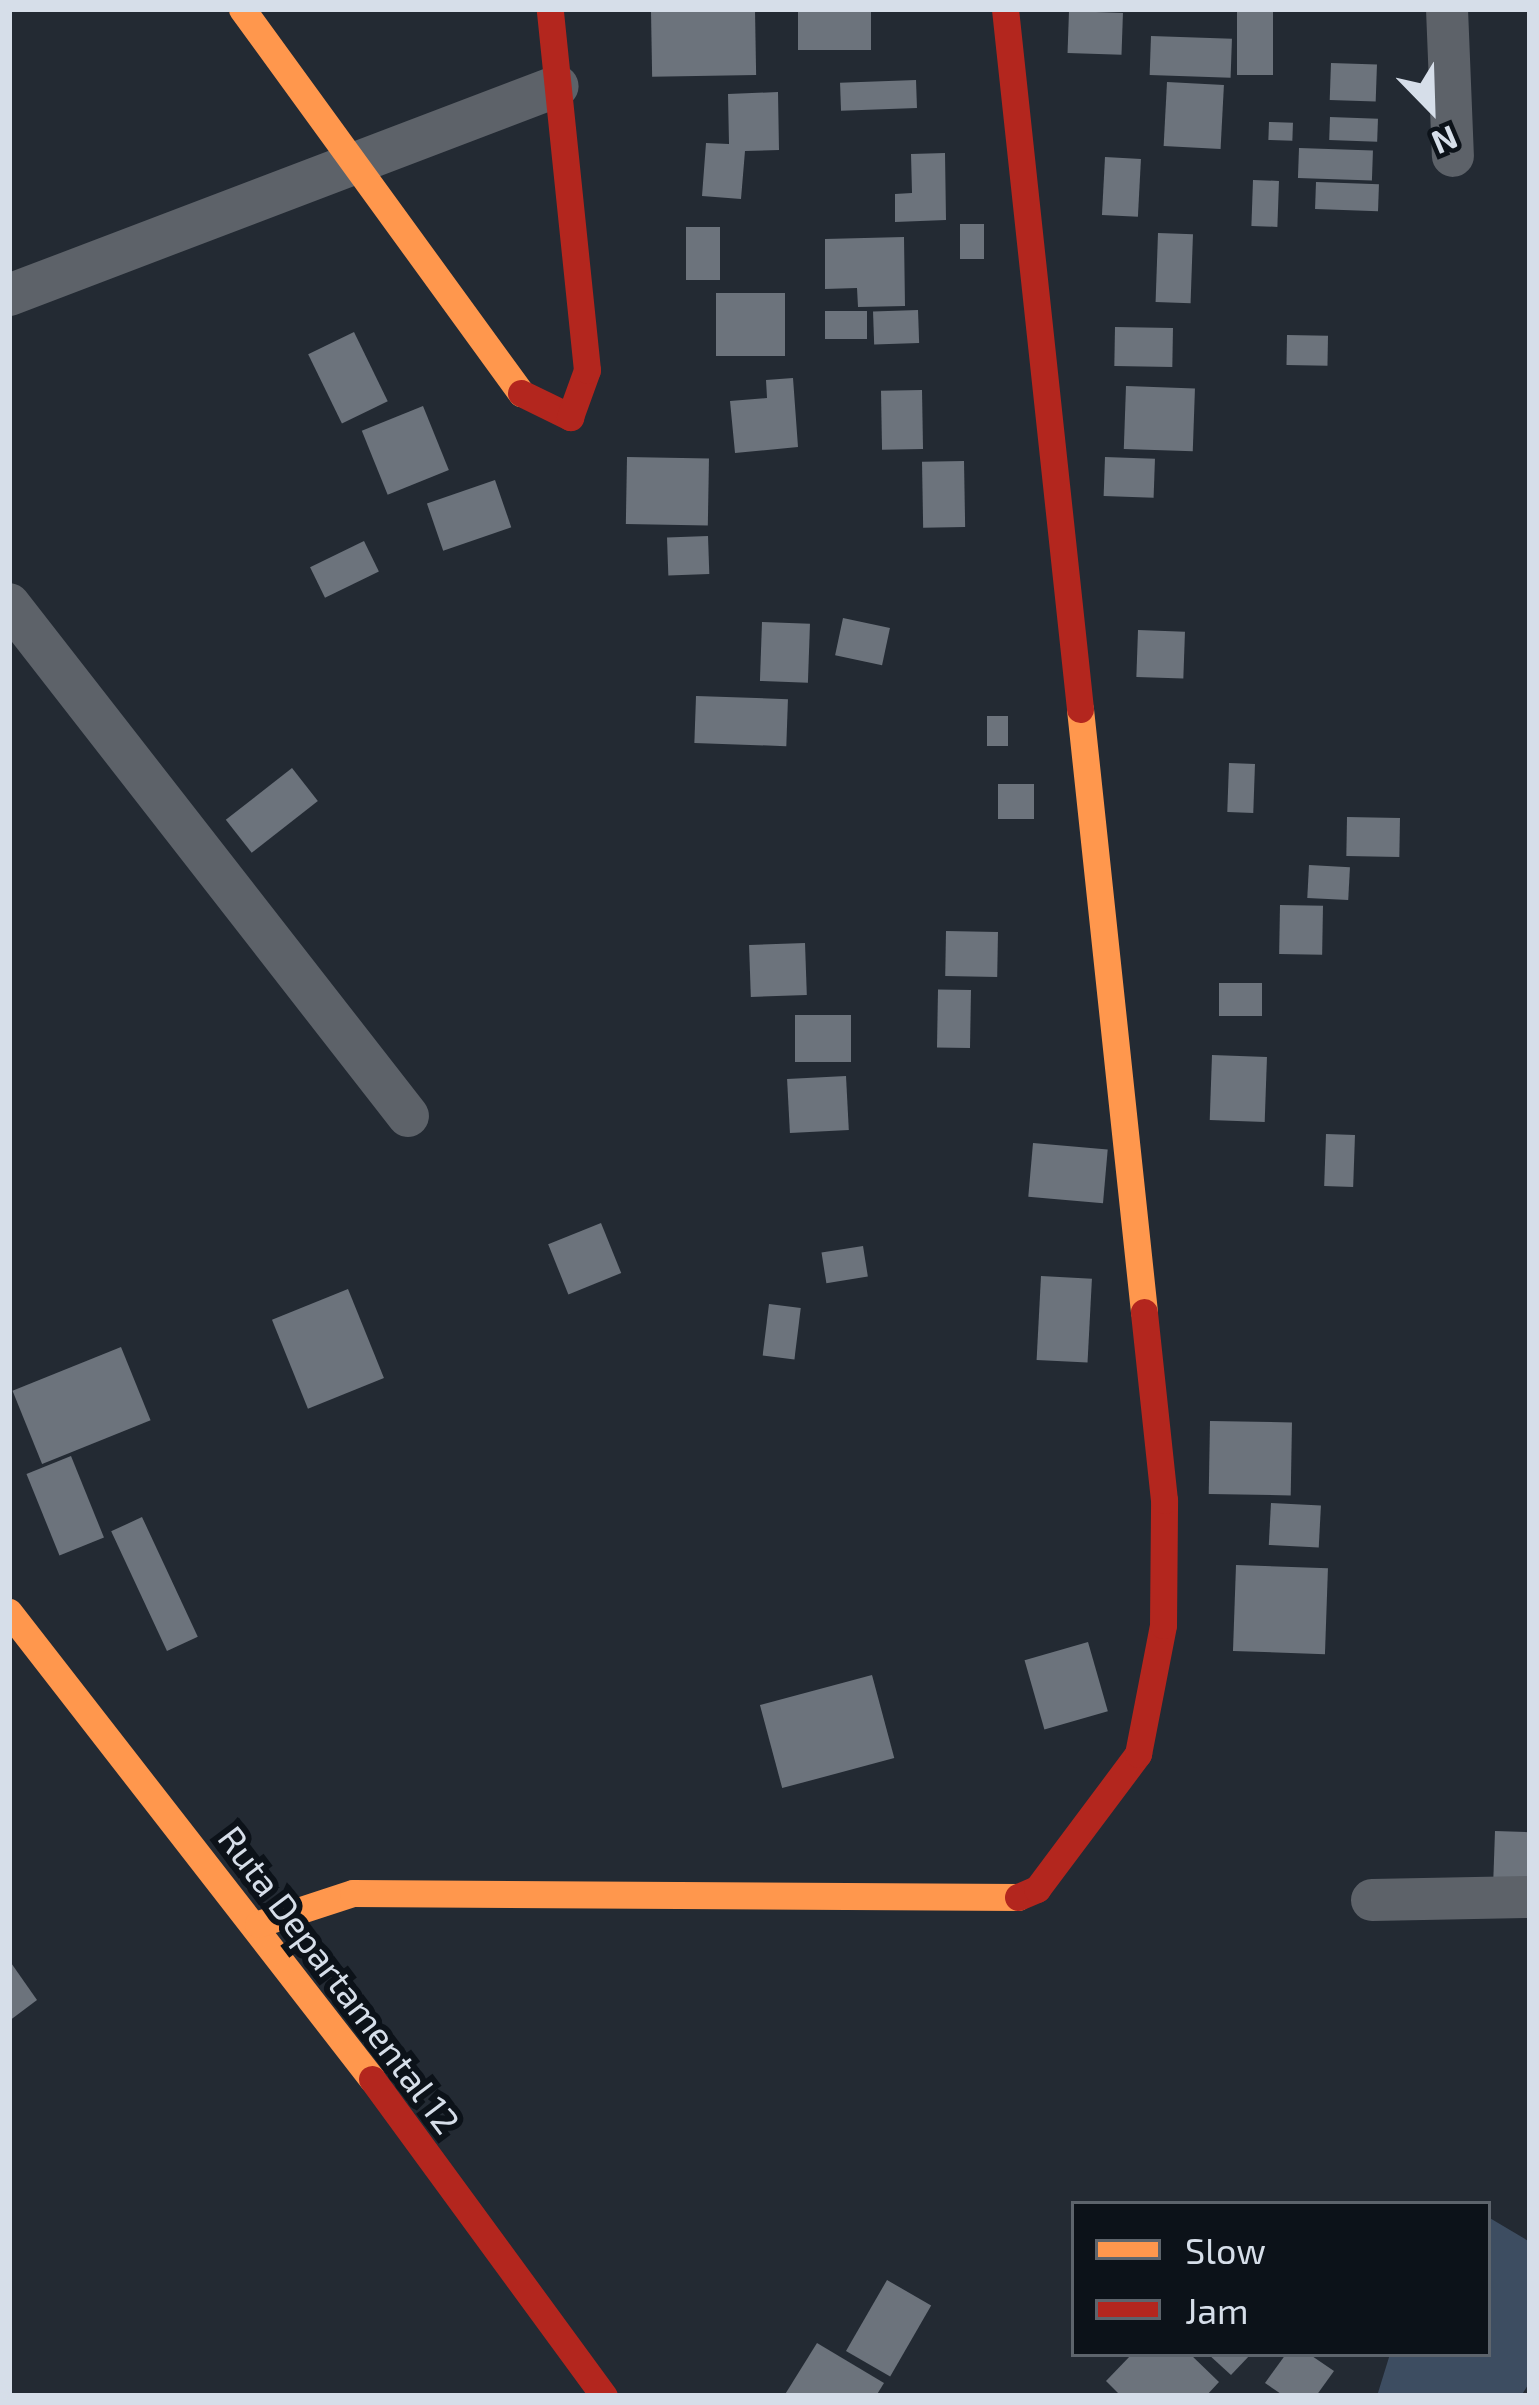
<!DOCTYPE html>
<html>
<head>
<meta charset="utf-8">
<style>
  body { margin:0 }
  #map { position:relative; width:1539px; height:2405px; overflow:hidden; background:#232a33; font-family:"Exo 2",sans-serif }
  div>[style] { position:absolute }
  .water>* { inset:0; background:#3d4d61 }
  .building>* { inset:0; background:#6c737c; transform-origin:0 0 }
  .street>* { height:42px; margin:-21px; padding:0 21px; transform-origin:21px; border-radius:21px; background:#5d6269 }
  .slow>* { height:27px; margin:-13.5px; padding:0 13.5px; transform-origin:13.5px; border-radius:13.5px; background:#ff974d }
  .jam>* { height:27px; margin:-13.5px; padding:0 13.5px; transform-origin:13.5px; border-radius:13.5px; background:#b3261e }
  span { translate:-50% -50%; white-space:nowrap; text-align:center; line-height:1.15; -webkit-text-stroke:12px #0c1219; paint-order:stroke }
  .street-label { font-size:36px; color:#d6dee9 }
  .frame { position:absolute; inset:0; border:12px solid #d6dee9; pointer-events:none }
  .legend { position:absolute; left:1071px; top:2201px; width:420px; height:156px; box-sizing:border-box; background:#0c1219; border:3px solid #5d646c; margin:0; padding:15px 21px; list-style:none; font-size:36px; color:#d6dee9 }
  .legend li { display:flex; align-items:center; gap:24px; height:60px }
  .legend b { width:60px; border:3px solid #5d646c }
  .north { position:absolute; left:1371px; top:48px; width:120px; height:120px; -webkit-text-stroke:9px #0c1219; paint-order:stroke; rotate:157deg; font-size:33px; font-weight:700; line-height:48px; text-align:center; color:#d6dee9 }
  .north::after { content:''; display:block; margin:auto; width:42px; height:54px; background:#d6dee9; clip-path:polygon(50% 0,100% 100%,50% 72%,0 100%) }
</style>
</head>
<body>
<div id="map">
  <div class="water">
    <i style="clip-path:polygon(1488px 2217px,1530px 2242px,1528px 2385px,1521px 2396px,1377px 2396px,1390px 2354px,1488px 2354px)"></i>
  </div>
  <div class="building">
    <i style="left:798px;top:9px;width:73px;height:41px"></i>
    <i style="left:1237px;top:9px;width:36px;height:66px"></i>
    <i style="left:755px;top:10px;width:65px;height:104px;rotate:89deg"></i>
    <i style="left:1069px;top:11px;width:54px;height:42px;rotate:2deg"></i>
    <i style="left:1151px;top:36px;width:81px;height:39px;rotate:2deg"></i>
    <i style="left:1331px;top:63px;width:46px;height:37px;rotate:2deg"></i>
    <i style="left:916px;top:80px;width:28px;height:76px;rotate:88deg"></i>
    <i style="left:1167px;top:82px;width:57px;height:64px;rotate:3deg"></i>
    <i style="clip-path:polygon(778px 92px,779px 150px,745px 151px,741px 199px,702px 196px,706px 143px,729px 144px,728px 94px)"></i>
    <i style="left:1330px;top:117px;width:48px;height:23px;rotate:2deg"></i>
    <i style="left:1269px;top:122px;width:24px;height:18px;rotate:2deg"></i>
    <i style="left:1299px;top:148px;width:74px;height:30px;rotate:2deg"></i>
    <i style="clip-path:polygon(945px 153px,946px 220px,895px 222px,895px 194px,912px 193px,911px 154px)"></i>
    <i style="left:1105px;top:157px;width:36px;height:58px;rotate:3deg"></i>
    <i style="left:1253px;top:180px;width:26px;height:46px;rotate:2deg"></i>
    <i style="left:1316px;top:182px;width:63px;height:27px;rotate:2deg"></i>
    <i style="left:960px;top:224px;width:24px;height:35px"></i>
    <i style="left:686px;top:227px;width:34px;height:53px"></i>
    <i style="left:1158px;top:233px;width:35px;height:69px;rotate:2deg"></i>
    <i style="clip-path:polygon(904px 237px,905px 306px,858px 307px,857px 288px,825px 289px,825px 239px)"></i>
    <i style="left:716px;top:293px;width:69px;height:63px"></i>
    <i style="left:918px;top:310px;width:33px;height:45px;rotate:88deg"></i>
    <i style="left:867px;top:311px;width:28px;height:42px;rotate:90deg"></i>
    <i style="left:1115px;top:327px;width:58px;height:39px;rotate:1deg"></i>
    <i style="left:354px;top:332px;width:77px;height:51px;rotate:64deg"></i>
    <i style="left:1287px;top:335px;width:41px;height:30px;rotate:1deg"></i>
    <i style="clip-path:polygon(793px 378px,798px 447px,735px 453px,730px 401px,767px 398px,766px 380px)"></i>
    <i style="left:1126px;top:386px;width:69px;height:63px;rotate:2deg"></i>
    <i style="left:922px;top:390px;width:59px;height:41px;rotate:89deg"></i>
    <i style="left:423px;top:406px;width:69px;height:66px;rotate:68deg"></i>
    <i style="left:627px;top:457px;width:82px;height:67px;rotate:1deg"></i>
    <i style="left:1105px;top:457px;width:50px;height:39px;rotate:2deg"></i>
    <i style="left:964px;top:461px;width:66px;height:42px;rotate:89deg"></i>
    <i style="left:495px;top:480px;width:50px;height:72px;rotate:71deg"></i>
    <i style="left:708px;top:536px;width:38px;height:41px;rotate:88deg"></i>
    <i style="left:364px;top:541px;width:34px;height:60px;rotate:64deg"></i>
    <i style="left:843px;top:618px;width:48px;height:38px;rotate:12deg"></i>
    <i style="left:762px;top:622px;width:48px;height:59px;rotate:2deg"></i>
    <i style="left:1138px;top:630px;width:47px;height:47px;rotate:2deg"></i>
    <i style="left:696px;top:696px;width:92px;height:47px;rotate:2deg"></i>
    <i style="left:987px;top:716px;width:21px;height:30px"></i>
    <i style="left:1229px;top:763px;width:26px;height:49px;rotate:2deg"></i>
    <i style="left:292px;top:768px;width:42px;height:84px;rotate:52deg"></i>
    <i style="left:1034px;top:784px;width:35px;height:36px;rotate:90deg"></i>
    <i style="left:1347px;top:817px;width:53px;height:39px;rotate:1deg"></i>
    <i style="left:1309px;top:865px;width:41px;height:33px;rotate:3deg"></i>
    <i style="left:1280px;top:905px;width:43px;height:49px;rotate:1deg"></i>
    <i style="left:946px;top:931px;width:52px;height:45px;rotate:1deg"></i>
    <i style="left:805px;top:943px;width:52px;height:56px;rotate:88deg"></i>
    <i style="left:1219px;top:983px;width:43px;height:33px"></i>
    <i style="left:971px;top:990px;width:58px;height:33px;rotate:91deg"></i>
    <i style="left:795px;top:1015px;width:56px;height:47px"></i>
    <i style="left:1212px;top:1055px;width:55px;height:65px;rotate:2deg"></i>
    <i style="left:846px;top:1076px;width:54px;height:59px;rotate:87deg"></i>
    <i style="left:1326px;top:1134px;width:29px;height:52px;rotate:2deg"></i>
    <i style="left:1033px;top:1143px;width:75px;height:54px;rotate:5deg"></i>
    <i style="left:601px;top:1223px;width:54px;height:57px;rotate:68deg"></i>
    <i style="left:863px;top:1246px;width:31px;height:42px;rotate:81deg"></i>
    <i style="left:1041px;top:1276px;width:51px;height:84px;rotate:3deg"></i>
    <i style="left:348px;top:1289px;width:96px;height:82px;rotate:68deg"></i>
    <i style="left:769px;top:1304px;width:32px;height:52px;rotate:7deg"></i>
    <i style="left:121px;top:1347px;width:79px;height:117px;rotate:68deg"></i>
    <i style="left:1210px;top:1421px;width:82px;height:73px;rotate:1deg"></i>
    <i style="left:71px;top:1456px;width:88px;height:48px;rotate:68deg"></i>
    <i style="left:1271px;top:1503px;width:50px;height:42px;rotate:3deg"></i>
    <i style="left:142px;top:1517px;width:132px;height:34px;rotate:65deg"></i>
    <i style="left:1236px;top:1565px;width:92px;height:86px;rotate:2deg"></i>
    <i style="left:1088px;top:1642px;width:72px;height:66px;rotate:74deg"></i>
    <i style="left:872px;top:1675px;width:86px;height:116px;rotate:75deg"></i>
    <i style="left:1495px;top:1831px;width:35px;height:46px;rotate:2deg"></i>
    <i style="clip-path:polygon(9px 1960px,37px 2000px,9px 2021px)"></i>
    <i style="left:887px;top:2280px;width:51px;height:82px;rotate:30deg"></i>
    <i style="clip-path:polygon(817px 2343px,884px 2383px,876px 2396px,784px 2396px)"></i>
    <i style="clip-path:polygon(1132px 2354px,1190px 2354px,1219px 2382px,1206px 2396px,1121px 2396px,1106px 2381px)"></i>
    <i style="clip-path:polygon(1208px 2354px,1251px 2354px,1231px 2375px)"></i>
    <i style="clip-path:polygon(1286px 2354px,1309px 2354px,1334px 2371px,1316px 2396px,1284px 2396px,1265px 2383px)"></i>
  </div>
  <div class="street">
    <i style="left:1447px;top:9px;width:147px;rotate:87.7deg"></i>
    <i style="left:9px;top:295px;width:587px;rotate:-20.84deg"></i>
    <i style="left:9px;top:604px;width:649px;rotate:52.07deg"></i>
    <i style="left:1372px;top:1900px;width:158px;rotate:-1.1deg"></i>
  </div>
  <div class="slow">
    <i style="left:242px;top:9px;width:475px;rotate:54deg"></i>
    <i style="left:1080px;top:709px;width:606px;rotate:83.94deg"></i>
    <i style="left:9px;top:1612px;width:591px;rotate:52.14deg"></i>
    <i style="left:258px;top:1924px;width:100px;rotate:-18.1deg"></i>
    <i style="left:353px;top:1893px;width:665px;rotate:0.34deg"></i>
  </div>
  <div class="jam">
    <i style="left:1005px;top:9px;width:704px;rotate:83.88deg"></i>
    <i style="left:521px;top:393px;width:55px;rotate:26.1deg"></i>
    <i style="left:570px;top:417px;width:50px;rotate:-70.1deg"></i>
    <i style="left:587px;top:370px;width:363px;rotate:-95.9deg"></i>
    <i style="left:1018px;top:1897px;width:21px;rotate:-23deg"></i>
    <i style="left:1037px;top:1889px;width:169px;rotate:-53.2deg"></i>
    <i style="left:1138px;top:1754px;width:131px;rotate:-79deg"></i>
    <i style="left:1163px;top:1625px;width:125px;rotate:-89.5deg"></i>
    <i style="left:1164px;top:1500px;width:189px;rotate:-96.1deg"></i>
    <i style="left:372px;top:2079px;width:393px;rotate:53.8deg"></i>
  </div>
  <div class="street-label">
    <span style="left:340px;top:1979px;rotate:53deg">Ruta Departamental 12</span>
  </div>
  <div class="frame"></div>
  <ul class="legend">
  <li><b style="height:15px;background:#ff974d"></b>Slow</li>
  <li><b style="height:15px;background:#b3261e"></b>Jam</li>
  </ul>
  <div class="north">N</div>
</div>
</body>
</html>
